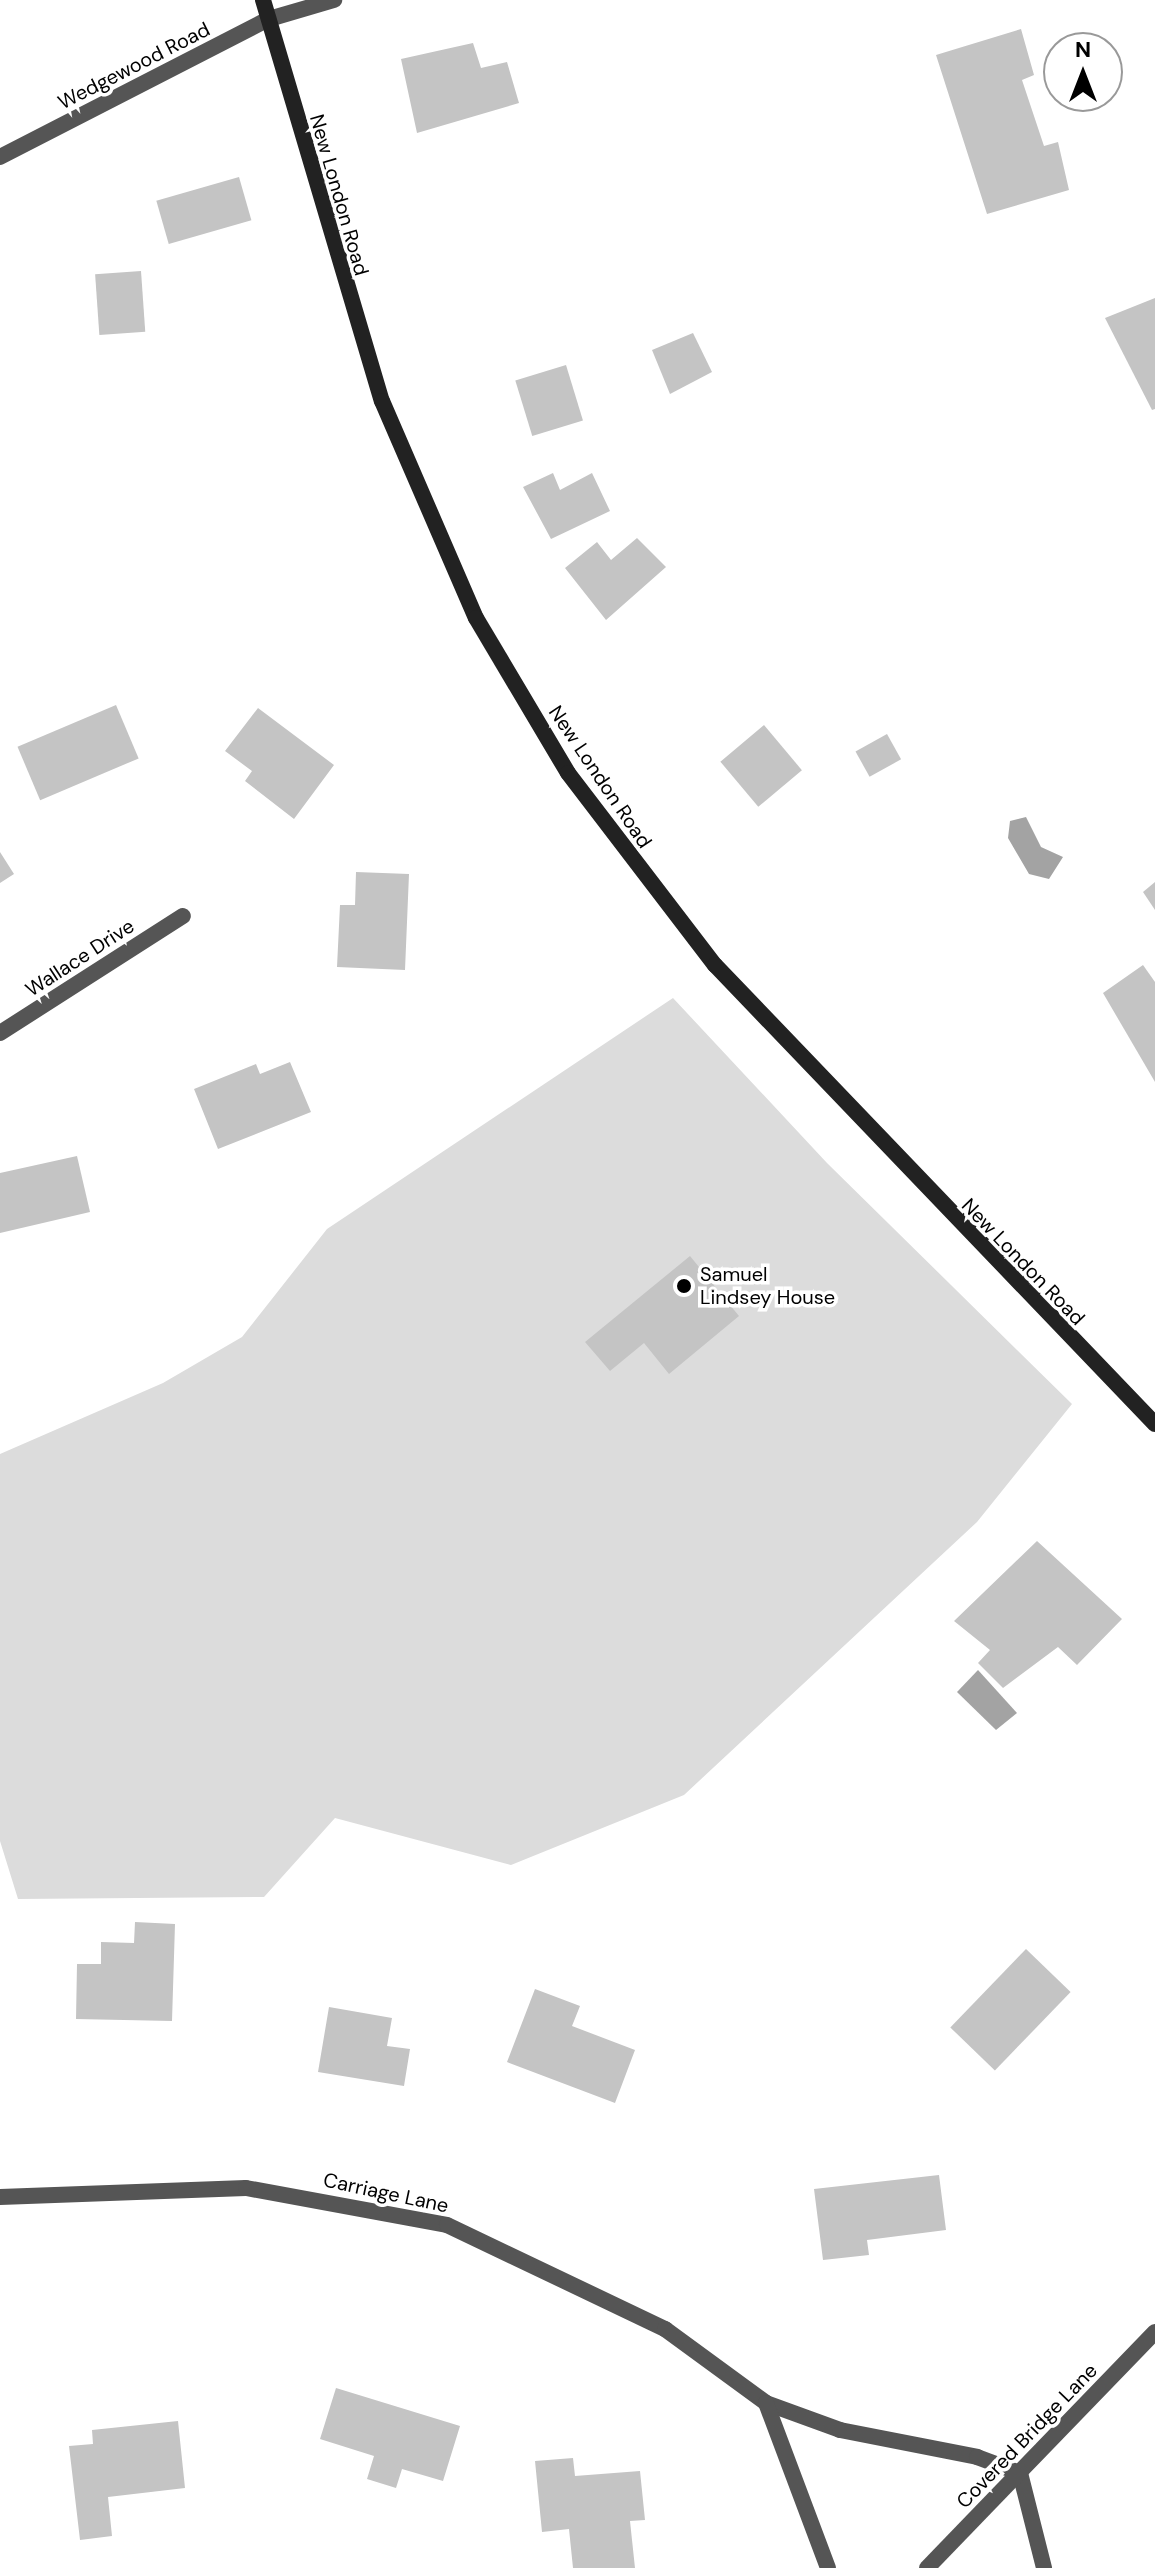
<!DOCTYPE html>
<html>
<head>
<meta charset="utf-8">
<style>
  body { margin:0 }
  #map { position:relative; width:1155px; height:2568px; overflow:hidden; background:#fff; font-family:"DM Sans",sans-serif }
  div>[style] { position:absolute }
  .green>* { inset:0; background:#dcdcdc }
  .water>* { inset:0; background:#a3a3a3 }
  .building>* { inset:0; background:#c4c4c4; transform-origin:0 0 }
  .minor>* { height:16px; margin:-8px; padding:0 8px; transform-origin:8px; border-radius:8px; background:#555 }
  .tertiary>* { height:16px; margin:-8px; padding:0 8px; transform-origin:8px; border-radius:8px; background:#555 }
  .secondary>* { height:16px; margin:-8px; padding:0 8px; transform-origin:8px; border-radius:8px; background:#222 }
  .dots>* { width:22px; height:22px; translate:-50% -50%; box-sizing:border-box; border:4px solid #fff; border-radius:50% }
  span { translate:-50% -50%; white-space:nowrap; text-align:center; line-height:1.15; -webkit-text-stroke:7px #fff; paint-order:stroke }
  .street-label { font-size:20px; color:#000 }
  .poi-label { font-size:20px; color:#000 }
  .left { translate:0 -50%; text-align:left }
  .north { position:absolute; left:1043px; top:32px; width:80px; height:80px; box-sizing:border-box; background:#fff; border:2px solid #999; border-radius:50%; rotate:0deg; font-size:22px; font-weight:700; line-height:32px; text-align:center; color:#000 }
  .north::after { content:''; display:block; margin:auto; width:28px; height:36px; background:#000; clip-path:polygon(50% 0,100% 100%,50% 72%,0 100%) }
</style>
</head>
<body>
<div id="map">
  <div class="green">
    <i style="clip-path:polygon(673px 998px,827px 1163px,1072px 1404px,977px 1522px,684px 1795px,511px 1865px,335px 1818px,264px 1897px,18px 1899px,0 1841px,0 1454px,163px 1383px,242px 1337px,327px 1229px)"></i>
  </div>
  <div class="water">
    <i style="clip-path:polygon(1026px 817px,1041px 847px,1063px 857px,1049px 879px,1029px 874px,1008px 838px,1010px 821px)"></i>
    <i style="clip-path:polygon(978px 1670px,1017px 1713px,996px 1730px,957px 1692px)"></i>
  </div>
  <div class="building">
    <i style="clip-path:polygon(1021px 29px,1034px 75px,1022px 80px,1044px 146px,1058px 142px,1069px 190px,987px 214px,936px 55px)"></i>
    <i style="clip-path:polygon(473px 43px,481px 68px,507px 62px,519px 103px,417px 133px,401px 59px)"></i>
    <i style="left:239px;top:177px;width:45px;height:86px;rotate:74deg"></i>
    <i style="left:141px;top:271px;width:61px;height:46px;rotate:86deg"></i>
    <i style="clip-path:polygon(1155px 298px,1155px 409px,1152px 410px,1105px 318px)"></i>
    <i style="clip-path:polygon(693px 333px,712px 372px,670px 394px,652px 350px)"></i>
    <i style="left:566px;top:365px;width:58px;height:53px;rotate:73deg"></i>
    <i style="clip-path:polygon(553px 473px,560px 490px,592px 473px,610px 511px,551px 539px,523px 487px)"></i>
    <i style="clip-path:polygon(637px 538px,666px 567px,606px 620px,565px 568px,597px 542px,611px 560px)"></i>
    <i style="left:116px;top:705px;width:58px;height:107px;rotate:67deg"></i>
    <i style="clip-path:polygon(258px 708px,334px 765px,294px 819px,245px 781px,252px 771px,225px 751px)"></i>
    <i style="left:764px;top:725px;width:59px;height:57px;rotate:50deg"></i>
    <i style="left:887px;top:734px;width:29px;height:36px;rotate:61deg"></i>
    <i style="clip-path:polygon(0 852px,14px 874px,0 883px)"></i>
    <i style="clip-path:polygon(356px 872px,409px 874px,405px 970px,337px 967px,340px 905px,355px 905px)"></i>
    <i style="clip-path:polygon(1155px 882px,1155px 910px,1143px 892px)"></i>
    <i style="clip-path:polygon(1143px 965px,1155px 982px,1155px 1082px,1103px 993px)"></i>
    <i style="clip-path:polygon(290px 1062px,311px 1112px,218px 1149px,194px 1089px,256px 1064px,260px 1074px)"></i>
    <i style="clip-path:polygon(77px 1156px,90px 1212px,0 1233px,0 1173px)"></i>
    <i style="clip-path:polygon(690px 1256px,739px 1316px,669px 1374px,644px 1343px,610px 1371px,585px 1342px)"></i>
    <i style="clip-path:polygon(1037px 1541px,1122px 1619px,1077px 1665px,1058px 1647px,1003px 1688px,978px 1663px,990px 1650px,954px 1621px)"></i>
    <i style="clip-path:polygon(135px 1922px,175px 1924px,172px 2021px,76px 2019px,77px 1964px,101px 1964px,101px 1942px,134px 1943px)"></i>
    <i style="left:1026px;top:1949px;width:62px;height:109px;rotate:44deg"></i>
    <i style="clip-path:polygon(535px 1989px,580px 2006px,572px 2026px,635px 2050px,615px 2103px,507px 2062px)"></i>
    <i style="clip-path:polygon(329px 2007px,392px 2018px,387px 2046px,410px 2049px,404px 2086px,318px 2072px)"></i>
    <i style="clip-path:polygon(939px 2175px,946px 2230px,867px 2240px,869px 2255px,823px 2260px,814px 2189px)"></i>
    <i style="clip-path:polygon(336px 2388px,460px 2426px,443px 2481px,402px 2469px,396px 2488px,367px 2479px,374px 2456px,320px 2439px)"></i>
    <i style="clip-path:polygon(178px 2421px,185px 2488px,108px 2497px,112px 2536px,80px 2540px,69px 2446px,93px 2444px,92px 2430px)"></i>
    <i style="clip-path:polygon(573px 2458px,575px 2476px,640px 2471px,645px 2520px,630px 2521px,635px 2568px,573px 2568px,569px 2529px,542px 2532px,535px 2461px)"></i>
  </div>
  <div class="minor">
    <i style="left:269px;top:19px;width:68px;rotate:-16.3deg"></i>
    <i style="left:0;top:1033px;width:217px;rotate:-32.6deg"></i>
    <i style="left:0;top:2197px;width:246px;rotate:-2.1deg"></i>
    <i style="left:246px;top:2188px;width:204px;rotate:10.4deg"></i>
    <i style="left:447px;top:2225px;width:242px;rotate:25.5deg"></i>
    <i style="left:665px;top:2329px;width:125px;rotate:36.2deg"></i>
    <i style="left:766px;top:2403px;width:79px;rotate:20deg"></i>
    <i style="left:840px;top:2430px;width:140px;rotate:11.1deg"></i>
    <i style="left:977px;top:2457px;width:46px;rotate:20.4deg"></i>
    <i style="left:1020px;top:2473px;width:98px;rotate:75.8deg"></i>
    <i style="left:766px;top:2403px;width:176px;rotate:69.4deg"></i>
    <i style="left:927px;top:2568px;width:328px;rotate:-46deg"></i>
  </div>
  <div class="tertiary">
    <i style="left:0;top:157px;width:302px;rotate:-27.2deg"></i>
  </div>
  <div class="secondary">
    <i style="left:263px;top:0;width:418px;rotate:73.5deg"></i>
    <i style="left:382px;top:401px;width:236px;rotate:66.6deg"></i>
    <i style="left:476px;top:618px;width:180px;rotate:59.3deg"></i>
    <i style="left:568px;top:773px;width:242px;rotate:52.6deg"></i>
    <i style="left:715px;top:965px;width:636px;rotate:46.21deg"></i>
  </div>
  <div class="dots">
    <i style="left:684px;top:1286px;background:#000"></i>
  </div>
  <div class="street-label">
    <span style="left:134px;top:66px;rotate:-27deg">Wedgewood Road</span>
    <span style="left:339px;top:195px;rotate:74deg">New London Road</span>
    <span style="left:600px;top:777px;rotate:56deg">New London Road</span>
    <span style="left:80px;top:958px;rotate:-33deg">Wallace Drive</span>
    <span style="left:1023px;top:1262px;rotate:46deg">New London Road</span>
    <span style="left:386px;top:2193px;rotate:12deg">Carriage Lane</span>
    <span style="left:1027px;top:2436px;rotate:-46deg">Covered Bridge Lane</span>
  </div>
  <div class="poi-label">
    <span class="left" style="left:700px;top:1286px">Samuel<br>Lindsey House</span>
  </div>
  <div class="north">N</div>
</div>
</body>
</html>
